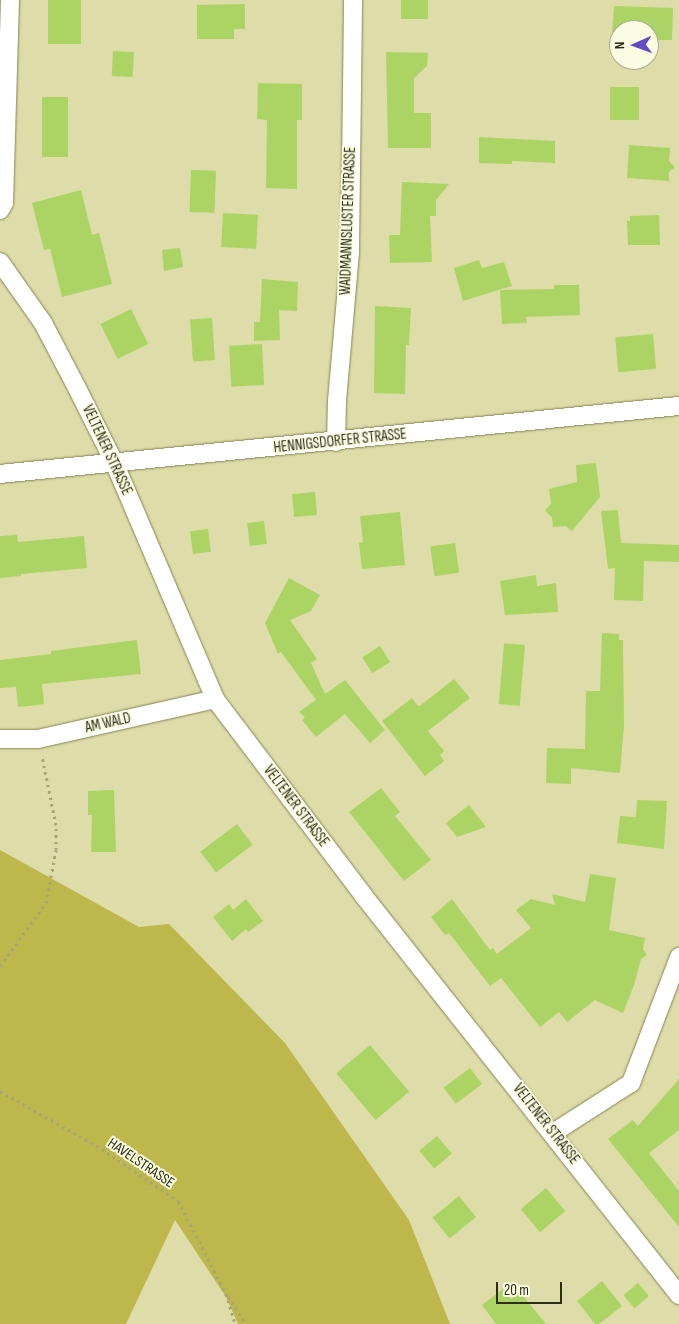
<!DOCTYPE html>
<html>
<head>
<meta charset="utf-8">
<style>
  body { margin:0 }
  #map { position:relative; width:679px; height:1324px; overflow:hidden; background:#dedca9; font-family:"Sofia Sans Condensed",sans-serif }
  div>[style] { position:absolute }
  .green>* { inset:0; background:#bdb74c }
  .building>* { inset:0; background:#acd465; transform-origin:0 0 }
  .path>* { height:3px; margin-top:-1.5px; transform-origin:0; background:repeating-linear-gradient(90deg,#a6a47b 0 2.5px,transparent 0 6.5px) }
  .roads { filter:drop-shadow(0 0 1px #878554) drop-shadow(0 0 1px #878554) }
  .street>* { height:18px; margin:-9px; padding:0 9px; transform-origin:9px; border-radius:9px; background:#fff }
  span { translate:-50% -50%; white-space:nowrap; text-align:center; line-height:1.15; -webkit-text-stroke:4px #fcfce2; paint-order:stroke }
  .street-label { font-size:15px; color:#2e2d18 }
  .north { position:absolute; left:609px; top:20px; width:50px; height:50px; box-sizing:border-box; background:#fcfce2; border:1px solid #aaa991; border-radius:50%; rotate:268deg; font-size:14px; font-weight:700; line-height:20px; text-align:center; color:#2e2d18 }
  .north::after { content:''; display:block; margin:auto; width:18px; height:22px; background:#614cc5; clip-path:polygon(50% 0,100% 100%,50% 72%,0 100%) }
  .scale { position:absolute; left:496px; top:1282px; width:66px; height:22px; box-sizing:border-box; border:2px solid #2e2d18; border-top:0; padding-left:6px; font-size:15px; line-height:18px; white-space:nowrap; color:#2e2d18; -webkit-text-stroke:4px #fcfce2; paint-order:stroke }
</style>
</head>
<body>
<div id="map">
  <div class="green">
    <i style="clip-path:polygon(0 850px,139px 927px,169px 924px,285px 1043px,409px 1220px,450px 1324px,238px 1324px,226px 1297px,175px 1220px,126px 1324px,0 1324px)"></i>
  </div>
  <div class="building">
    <i style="left:48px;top:0;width:33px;height:44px"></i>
    <i style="left:401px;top:0;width:27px;height:19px"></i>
    <i style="clip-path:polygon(245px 4px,245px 29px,234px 29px,234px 39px,197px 39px,197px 5px)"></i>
    <i style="clip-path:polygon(614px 6px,673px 8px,672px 40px,649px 40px,649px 30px,619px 30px,619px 35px,612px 35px)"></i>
    <i style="left:113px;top:51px;width:21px;height:25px;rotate:3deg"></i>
    <i style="clip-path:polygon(386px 52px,428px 53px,427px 66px,414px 78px,414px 113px,431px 113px,431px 148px,388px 148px)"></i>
    <i style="clip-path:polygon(258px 83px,302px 84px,302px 120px,297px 120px,297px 189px,266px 188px,267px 120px,257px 119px)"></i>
    <i style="left:639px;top:87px;width:33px;height:29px;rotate:90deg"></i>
    <i style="left:42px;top:97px;width:26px;height:60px"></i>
    <i style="clip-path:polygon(479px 137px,555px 141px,555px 163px,512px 161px,512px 164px,479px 163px)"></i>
    <i style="clip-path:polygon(629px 145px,670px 148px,669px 161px,675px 167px,669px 172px,669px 181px,627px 178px)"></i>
    <i style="left:191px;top:170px;width:25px;height:42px;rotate:2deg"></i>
    <i style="clip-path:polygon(402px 182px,449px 184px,436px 200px,436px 216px,430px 216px,432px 262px,390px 263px,389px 235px,400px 235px)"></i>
    <i style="clip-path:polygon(81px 190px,92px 235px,99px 233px,112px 284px,62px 297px,50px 249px,44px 250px,32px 203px)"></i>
    <i style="left:223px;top:213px;width:35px;height:34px;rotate:3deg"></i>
    <i style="clip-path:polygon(659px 215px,660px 245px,628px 245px,627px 221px,630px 221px,630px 216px)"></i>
    <i style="clip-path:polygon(180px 248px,183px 267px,164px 271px,162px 250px)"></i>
    <i style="clip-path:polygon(479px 260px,482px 268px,504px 262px,512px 286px,463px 301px,454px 268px)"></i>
    <i style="clip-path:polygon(262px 279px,298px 282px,297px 311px,279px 310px,280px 340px,254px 341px,254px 322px,260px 322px)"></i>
    <i style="clip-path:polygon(554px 285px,579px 285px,580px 315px,526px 317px,527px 323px,502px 324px,500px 290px,554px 289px)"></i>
    <i style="clip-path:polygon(375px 306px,411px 308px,409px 345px,406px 345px,405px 394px,374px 393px)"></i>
    <i style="left:131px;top:309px;width:39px;height:34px;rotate:64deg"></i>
    <i style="left:212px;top:318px;width:42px;height:22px;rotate:86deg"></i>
    <i style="left:653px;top:334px;width:35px;height:38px;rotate:85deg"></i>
    <i style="left:262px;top:344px;width:41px;height:33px;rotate:87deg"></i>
    <i style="clip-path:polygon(596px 463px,600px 497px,572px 531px,566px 526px,553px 527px,552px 517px,545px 511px,551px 504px,549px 489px,577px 482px,576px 465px)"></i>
    <i style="left:315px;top:492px;width:23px;height:23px;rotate:85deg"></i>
    <i style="clip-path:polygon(618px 510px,621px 543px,679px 545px,679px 562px,644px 561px,643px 601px,614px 600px,615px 568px,608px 569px,601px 511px)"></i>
    <i style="clip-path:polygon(400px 512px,405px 565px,362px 569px,359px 543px,363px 542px,360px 516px)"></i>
    <i style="left:264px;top:521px;width:23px;height:17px;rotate:83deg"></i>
    <i style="left:208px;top:529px;width:23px;height:18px;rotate:83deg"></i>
    <i style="clip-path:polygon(17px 535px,18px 542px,84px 536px,87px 568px,21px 574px,21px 576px,0 578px,0 536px)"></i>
    <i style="left:455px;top:543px;width:30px;height:25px;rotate:82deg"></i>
    <i style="clip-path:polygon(536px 575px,537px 586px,556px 583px,558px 612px,505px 615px,500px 581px)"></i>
    <i style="clip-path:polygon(289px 578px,320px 595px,311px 611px,290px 620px,317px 659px,311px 663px,325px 694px,345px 680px,385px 730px,370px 743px,345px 714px,316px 737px,302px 720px,305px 717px,299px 712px,316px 700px,281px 652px,278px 654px,265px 623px)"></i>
    <i style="clip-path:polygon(602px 633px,619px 634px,619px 640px,623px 640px,624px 726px,620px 773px,571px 768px,571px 784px,546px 783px,547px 748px,585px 749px,586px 691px,600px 691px)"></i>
    <i style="clip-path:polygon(137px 640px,141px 674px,42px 684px,44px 704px,30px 706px,18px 707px,16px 687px,0 688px,0 660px,51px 654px,51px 651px)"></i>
    <i style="left:525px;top:645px;width:61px;height:21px;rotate:95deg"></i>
    <i style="left:380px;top:646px;width:19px;height:21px;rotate:58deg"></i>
    <i style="clip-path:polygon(454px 679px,470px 698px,428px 731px,444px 751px,440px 755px,444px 761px,425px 776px,382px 721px,412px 698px,418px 706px,421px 705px)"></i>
    <i style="clip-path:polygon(381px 788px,400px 812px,395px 816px,431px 860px,404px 881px,349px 812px)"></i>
    <i style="clip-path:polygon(114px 790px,116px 852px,91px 852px,92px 815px,88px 815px,88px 791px)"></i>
    <i style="clip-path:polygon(637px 800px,667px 801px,664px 849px,617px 843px,620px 816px,636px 817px)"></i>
    <i style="clip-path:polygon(469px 805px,486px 827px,457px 837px,446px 823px)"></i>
    <i style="left:237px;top:824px;width:26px;height:46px;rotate:53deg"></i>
    <i style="clip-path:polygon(590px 874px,616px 878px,609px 930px,645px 938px,643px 949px,647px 955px,641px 959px,634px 985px,623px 1013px,595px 1000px,567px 1022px,559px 1012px,540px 1027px,501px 978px,490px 986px,449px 933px,445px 935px,431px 917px,452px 899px,490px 950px,493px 948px,497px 954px,531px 928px,516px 910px,531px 899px,555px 905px,552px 894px,585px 902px)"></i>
    <i style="clip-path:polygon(246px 899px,263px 921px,248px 932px,246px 929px,232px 941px,213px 917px,229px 904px,233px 910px)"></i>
    <i style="left:370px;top:1045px;width:61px;height:44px;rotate:50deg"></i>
    <i style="left:470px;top:1068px;width:20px;height:33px;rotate:53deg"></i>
    <i style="clip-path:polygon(679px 1079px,679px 1130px,649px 1153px,679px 1191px,679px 1227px,608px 1139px,633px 1120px,638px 1126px)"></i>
    <i style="left:437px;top:1136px;width:23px;height:23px;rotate:50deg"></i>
    <i style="left:546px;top:1188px;width:30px;height:33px;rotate:50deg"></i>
    <i style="left:459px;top:1196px;width:27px;height:34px;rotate:51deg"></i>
    <i style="clip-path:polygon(602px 1281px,622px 1306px,599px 1324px,595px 1324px,577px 1301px)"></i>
    <i style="left:638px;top:1283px;width:17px;height:19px;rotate:50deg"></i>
    <i style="clip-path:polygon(503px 1289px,511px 1299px,520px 1292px,546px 1324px,496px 1324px,482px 1305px)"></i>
  </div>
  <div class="path">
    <i style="left:0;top:966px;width:78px;rotate:-53.9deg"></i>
    <i style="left:46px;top:903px;width:54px;rotate:-79.3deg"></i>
    <i style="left:56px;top:850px;width:25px;rotate:-90deg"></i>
    <i style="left:56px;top:825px;width:70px;rotate:-101.5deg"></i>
    <i style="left:0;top:1091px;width:117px;rotate:29.6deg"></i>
    <i style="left:102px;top:1149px;width:92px;rotate:34.4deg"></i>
    <i style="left:178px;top:1201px;width:105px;rotate:62.7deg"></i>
    <i style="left:226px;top:1294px;width:31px;rotate:73deg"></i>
    <i style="left:228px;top:1297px;width:32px;rotate:56deg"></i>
  </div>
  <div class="roads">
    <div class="street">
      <i style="left:0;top:210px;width:8px;rotate:-60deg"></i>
      <i style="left:4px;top:203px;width:203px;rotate:-88.3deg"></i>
      <i style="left:0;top:262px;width:75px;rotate:54.8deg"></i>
      <i style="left:43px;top:323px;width:73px;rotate:62.4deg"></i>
      <i style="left:77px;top:388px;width:83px;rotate:63.4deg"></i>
      <i style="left:114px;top:462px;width:258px;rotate:66.9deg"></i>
      <i style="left:215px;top:699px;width:246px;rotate:52.9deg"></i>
      <i style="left:363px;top:895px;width:510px;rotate:51.69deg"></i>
      <i style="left:336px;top:442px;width:41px;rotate:-88.6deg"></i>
      <i style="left:337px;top:401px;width:151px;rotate:-85deg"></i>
      <i style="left:350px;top:251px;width:251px;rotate:-89.3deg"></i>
      <i style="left:0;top:474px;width:682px;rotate:-5.72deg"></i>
      <i style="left:0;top:739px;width:38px"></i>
      <i style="left:38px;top:739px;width:181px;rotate:-12.7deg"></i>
      <i style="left:553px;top:1133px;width:93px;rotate:-32.7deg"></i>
      <i style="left:631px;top:1083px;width:135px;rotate:-69.1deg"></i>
    </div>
  </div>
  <div class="street-label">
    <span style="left:348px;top:221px;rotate:-88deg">WAIDMANNSLUSTER STRASSE</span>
    <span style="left:340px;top:441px;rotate:-6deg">HENNIGSDORFER STRASSE</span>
    <span style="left:107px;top:450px;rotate:65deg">VELTENER STRASSE</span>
    <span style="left:108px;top:723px;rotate:-13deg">AM WALD</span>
    <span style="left:296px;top:806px;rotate:53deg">VELTENER STRASSE</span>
    <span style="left:546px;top:1124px;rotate:52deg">VELTENER STRASSE</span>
    <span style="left:141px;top:1163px;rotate:34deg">HAVELSTRASSE</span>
  </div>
  <div class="north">N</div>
  <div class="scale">20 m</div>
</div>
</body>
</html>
